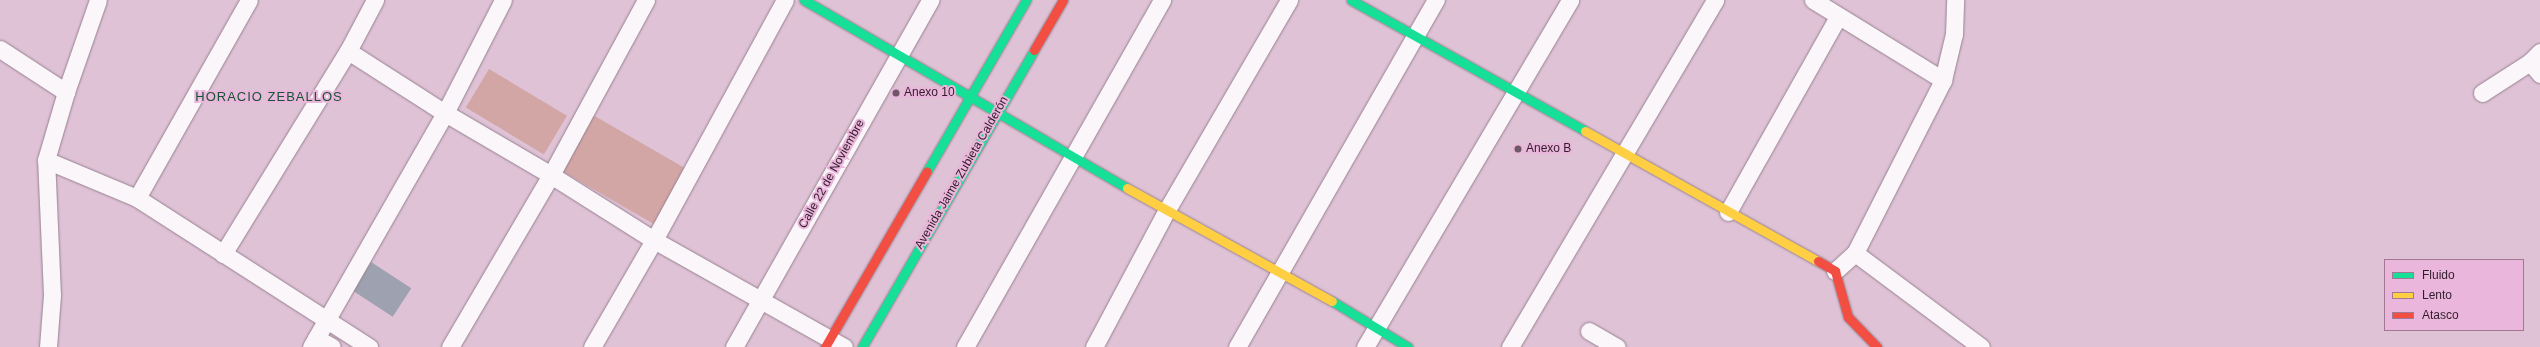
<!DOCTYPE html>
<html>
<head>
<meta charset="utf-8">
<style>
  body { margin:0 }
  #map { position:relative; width:2540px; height:347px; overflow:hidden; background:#dfc2d6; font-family:Arial,sans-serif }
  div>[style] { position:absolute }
  .green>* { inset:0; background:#d3a6a6; transform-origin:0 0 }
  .building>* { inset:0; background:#9ea2b0; transform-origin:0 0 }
  .roads { filter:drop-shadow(0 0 1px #988291) drop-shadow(0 0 1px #988291) }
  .street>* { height:17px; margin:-8.5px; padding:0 8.5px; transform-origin:8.5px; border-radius:8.5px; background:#faf6f9 }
  .fast>* { height:9px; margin:-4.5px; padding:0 4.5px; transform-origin:4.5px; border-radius:4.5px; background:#16e098 }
  .slow>* { height:9px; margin:-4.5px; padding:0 4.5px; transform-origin:4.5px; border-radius:4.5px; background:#ffcf43 }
  .jam>* { height:9px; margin:-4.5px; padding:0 4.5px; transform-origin:4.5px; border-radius:4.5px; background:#f24e42 }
  .dots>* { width:11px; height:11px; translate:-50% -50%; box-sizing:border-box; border:2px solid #ebb6db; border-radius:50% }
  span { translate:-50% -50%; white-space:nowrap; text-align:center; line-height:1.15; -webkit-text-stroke:4px #ebb6db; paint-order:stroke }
  .poi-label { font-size:12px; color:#311d2b }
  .left { translate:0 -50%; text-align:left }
  .street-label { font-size:12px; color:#311d2b }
  .neighbourhood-label { font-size:13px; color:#175436; letter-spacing:1px }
  .legend { position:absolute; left:2384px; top:259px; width:140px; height:72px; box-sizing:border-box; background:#ebb6db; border:1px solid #a17995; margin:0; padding:5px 7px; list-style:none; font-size:12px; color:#311d2b }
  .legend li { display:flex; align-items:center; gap:8px; height:20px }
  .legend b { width:20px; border:1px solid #a17995 }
</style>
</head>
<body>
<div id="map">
  <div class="green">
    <i style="left:489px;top:69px;width:91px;height:45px;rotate:31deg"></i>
    <i style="left:593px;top:115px;width:108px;height:64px;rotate:30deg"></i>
  </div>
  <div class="building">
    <i style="left:371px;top:262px;width:48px;height:34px;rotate:33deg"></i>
  </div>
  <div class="roads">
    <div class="street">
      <i style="left:1813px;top:0;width:153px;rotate:31.6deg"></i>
      <i style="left:0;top:49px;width:79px;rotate:33.1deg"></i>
      <i style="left:348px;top:51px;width:115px;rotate:32.6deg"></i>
      <i style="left:445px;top:113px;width:123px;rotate:30.3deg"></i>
      <i style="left:551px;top:175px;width:122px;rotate:32.3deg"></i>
      <i style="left:654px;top:240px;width:218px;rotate:29.4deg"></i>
      <i style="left:2530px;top:62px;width:16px;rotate:50deg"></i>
      <i style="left:2482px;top:93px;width:57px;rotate:-32.9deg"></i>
      <i style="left:2530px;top:62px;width:14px;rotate:-45deg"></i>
      <i style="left:46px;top:160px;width:99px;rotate:22.7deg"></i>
      <i style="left:137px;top:198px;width:276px;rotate:32.7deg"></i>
      <i style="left:137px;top:198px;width:227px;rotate:-60.5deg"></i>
      <i style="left:1728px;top:212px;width:224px;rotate:-60.6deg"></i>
      <i style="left:1855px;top:253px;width:157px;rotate:36.7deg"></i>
      <i style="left:223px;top:254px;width:238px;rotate:-58.4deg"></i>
      <i style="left:348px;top:51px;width:58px;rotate:-62.1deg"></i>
      <i style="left:1835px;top:271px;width:27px;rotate:-42deg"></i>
      <i style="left:1855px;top:253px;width:194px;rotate:-63deg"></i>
      <i style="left:1943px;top:80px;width:47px;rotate:-76.6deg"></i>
      <i style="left:1954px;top:34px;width:34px;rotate:-88deg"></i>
      <i style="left:1589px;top:331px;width:32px;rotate:30deg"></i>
      <i style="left:316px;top:338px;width:18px;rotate:29deg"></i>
      <i style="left:48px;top:347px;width:52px;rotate:-85.6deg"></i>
      <i style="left:52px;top:295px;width:135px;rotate:-92.5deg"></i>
      <i style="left:46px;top:160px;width:71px;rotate:-73.6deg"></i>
      <i style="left:66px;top:92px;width:97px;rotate:-70.8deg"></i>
      <i style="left:311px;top:347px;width:270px;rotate:-60.2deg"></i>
      <i style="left:445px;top:113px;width:127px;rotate:-62.8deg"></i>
      <i style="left:450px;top:347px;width:199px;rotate:-59.6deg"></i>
      <i style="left:551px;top:175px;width:199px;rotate:-61.5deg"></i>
      <i style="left:592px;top:347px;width:124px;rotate:-59.9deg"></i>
      <i style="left:654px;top:240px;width:273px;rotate:-61.4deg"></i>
      <i style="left:734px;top:347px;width:399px;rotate:-60.5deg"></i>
      <i style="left:965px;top:347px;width:399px;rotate:-60.4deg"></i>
      <i style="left:1094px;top:347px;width:157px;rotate:-62deg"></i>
      <i style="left:1168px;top:208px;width:241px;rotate:-59.8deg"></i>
      <i style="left:1237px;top:347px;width:400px;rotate:-60.2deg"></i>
      <i style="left:1365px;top:347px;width:403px;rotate:-59.4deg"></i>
      <i style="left:1510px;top:347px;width:403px;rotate:-59.4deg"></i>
    </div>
    <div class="fast">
      <i style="left:804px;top:0;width:374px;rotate:30.2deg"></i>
      <i style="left:1351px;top:0;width:268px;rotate:29.2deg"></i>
      <i style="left:927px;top:171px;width:198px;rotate:-59.9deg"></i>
      <i style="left:1332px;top:301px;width:89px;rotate:31.2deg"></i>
      <i style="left:862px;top:347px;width:343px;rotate:-59.9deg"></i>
    </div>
    <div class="slow">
      <i style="left:1585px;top:131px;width:267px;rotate:29.2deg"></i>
      <i style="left:1127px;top:188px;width:234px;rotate:28.9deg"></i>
    </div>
    <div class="jam">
      <i style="left:1034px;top:50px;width:58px;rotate:-59.9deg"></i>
      <i style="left:1818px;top:261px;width:20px;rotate:30deg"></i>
      <i style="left:1835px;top:271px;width:48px;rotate:74.2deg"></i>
      <i style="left:1848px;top:317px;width:42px;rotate:46deg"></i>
      <i style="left:825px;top:347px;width:203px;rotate:-59.9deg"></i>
    </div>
  </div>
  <div class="dots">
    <i style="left:896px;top:93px;background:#6e5767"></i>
    <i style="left:1518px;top:149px;background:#6e5767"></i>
  </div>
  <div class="poi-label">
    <span class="left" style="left:904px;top:93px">Anexo 10</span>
    <span class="left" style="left:1526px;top:149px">Anexo B</span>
  </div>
  <div class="street-label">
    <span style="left:962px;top:173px;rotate:-60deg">Avenida Jaime Zubieta Calderón</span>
    <span style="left:832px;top:174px;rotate:-61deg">Calle 22 de Noviembre</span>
  </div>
  <div class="neighbourhood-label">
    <span style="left:269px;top:97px">HORACIO ZEBALLOS</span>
  </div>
  <ul class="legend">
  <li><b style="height:5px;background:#16e098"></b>Fluido</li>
  <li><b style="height:5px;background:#ffcf43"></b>Lento</li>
  <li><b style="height:5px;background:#f24e42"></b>Atasco</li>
  </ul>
</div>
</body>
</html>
